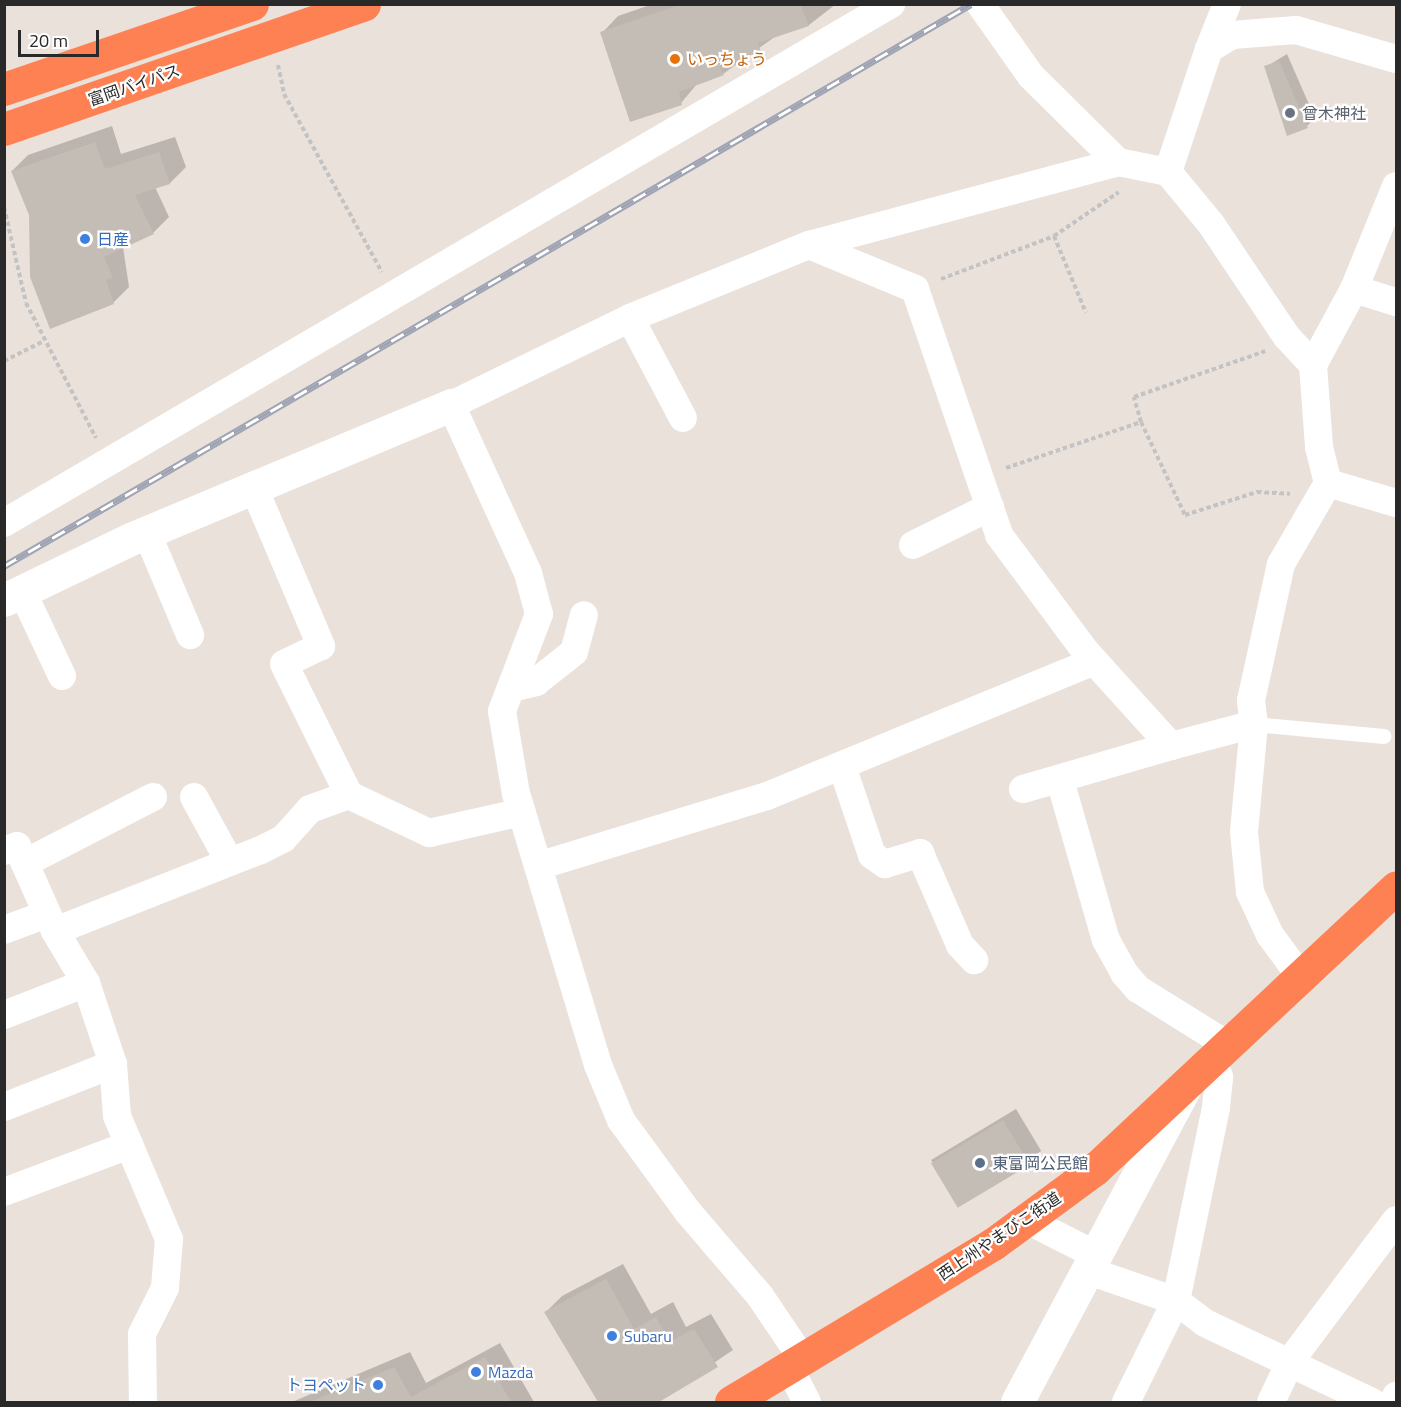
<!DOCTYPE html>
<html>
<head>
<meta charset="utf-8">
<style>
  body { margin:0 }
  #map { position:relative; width:1401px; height:1407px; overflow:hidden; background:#ebe1db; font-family:"Titillium Web","Noto Sans JP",sans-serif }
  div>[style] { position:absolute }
  .shadow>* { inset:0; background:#0003; transform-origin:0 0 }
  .building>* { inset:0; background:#c4bdb6; transform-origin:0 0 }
  .path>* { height:4px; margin-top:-2px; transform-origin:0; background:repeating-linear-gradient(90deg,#c3c3c3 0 4.5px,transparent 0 7.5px) }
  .lane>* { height:15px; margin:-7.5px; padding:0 7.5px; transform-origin:7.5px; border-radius:7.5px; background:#fff }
  .street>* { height:28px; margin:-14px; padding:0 14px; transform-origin:14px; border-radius:14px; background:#fff }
  .secondary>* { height:33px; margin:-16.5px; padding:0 16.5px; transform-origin:16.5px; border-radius:16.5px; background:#fff }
  .highway>* { height:33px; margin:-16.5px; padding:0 16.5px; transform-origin:16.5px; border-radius:16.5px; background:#fe8153 }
  .rail>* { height:7px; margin-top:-3.5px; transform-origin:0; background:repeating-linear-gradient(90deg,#fff 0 14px,#9ea4b3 0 28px); box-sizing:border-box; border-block:2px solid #9ea4b3 }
  .dots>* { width:16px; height:16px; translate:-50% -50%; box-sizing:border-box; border:3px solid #fff; border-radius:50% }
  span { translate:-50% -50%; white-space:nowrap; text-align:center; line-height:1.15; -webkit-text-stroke:4.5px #fff; paint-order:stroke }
  .food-label { font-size:16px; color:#c56008 }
  .left { translate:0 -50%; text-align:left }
  .street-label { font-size:16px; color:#292929 }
  .worship-label { font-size:16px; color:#5b616d }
  .shop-label { font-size:16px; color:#366cbe }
  .right { translate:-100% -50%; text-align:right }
  .service-label { font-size:16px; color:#4e5e75 }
  .frame { position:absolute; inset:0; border:6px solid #292929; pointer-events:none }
  .scale { position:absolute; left:18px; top:30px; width:81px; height:27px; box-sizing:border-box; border:3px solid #292929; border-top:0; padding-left:8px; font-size:18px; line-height:21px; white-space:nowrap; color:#292929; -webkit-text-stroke:4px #fff; paint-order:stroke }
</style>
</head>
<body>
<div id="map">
  <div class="shadow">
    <i style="clip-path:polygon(653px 4px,836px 4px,809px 25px,776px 36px,723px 74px,697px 84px,681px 103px,602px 33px,618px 16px)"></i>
    <i style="clip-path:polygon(1287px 54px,1315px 118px,1307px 126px,1266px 67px)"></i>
    <i style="clip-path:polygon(112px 126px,121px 154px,175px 137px,186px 167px,170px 183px,155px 187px,169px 217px,153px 233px,123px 247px,129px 287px,113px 303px,31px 215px,12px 171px,28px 155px)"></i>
    <i style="left:1016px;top:1109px;width:49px;height:99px;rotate:59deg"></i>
    <i style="clip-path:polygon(623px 1264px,651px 1314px,673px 1302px,686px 1327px,711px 1314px,733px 1350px,656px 1402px,599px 1402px,546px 1312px,562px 1296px)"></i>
    <i style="clip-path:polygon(500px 1343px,534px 1402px,292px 1402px,410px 1352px,426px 1383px)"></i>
  </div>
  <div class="building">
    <i style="clip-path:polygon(682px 4px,800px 4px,809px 26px,758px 43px,761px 52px,719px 66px,724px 75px,679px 92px,682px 105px,630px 122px,600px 32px)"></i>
    <i style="clip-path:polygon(1279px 61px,1308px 128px,1287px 136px,1264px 66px)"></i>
    <i style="clip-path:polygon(95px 142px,105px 169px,159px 152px,170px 184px,135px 195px,154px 234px,104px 257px,113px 278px,106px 280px,114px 304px,50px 329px,30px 277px,29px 215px,11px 171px)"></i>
    <i style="left:1003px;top:1120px;width:52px;height:84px;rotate:59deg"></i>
    <i style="clip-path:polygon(606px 1279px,634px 1329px,656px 1317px,669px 1342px,694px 1329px,718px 1367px,659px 1402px,598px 1402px,544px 1312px)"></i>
    <i style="clip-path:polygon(485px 1357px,511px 1402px,310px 1402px,394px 1367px,411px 1397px)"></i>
  </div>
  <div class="path">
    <i style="left:278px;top:65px;width:30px;rotate:78deg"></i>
    <i style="left:284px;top:94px;width:203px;rotate:61.2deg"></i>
    <i style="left:4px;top:207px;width:98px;rotate:77.1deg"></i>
    <i style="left:26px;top:303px;width:152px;rotate:62.6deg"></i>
    <i style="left:1054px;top:236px;width:83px;rotate:67.4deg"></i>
    <i style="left:941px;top:279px;width:121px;rotate:-20.8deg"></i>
    <i style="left:1054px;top:236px;width:78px;rotate:-34.1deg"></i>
    <i style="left:4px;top:361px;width:45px;rotate:-26.6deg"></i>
    <i style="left:1141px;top:422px;width:103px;rotate:64.7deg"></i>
    <i style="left:1185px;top:515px;width:76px;rotate:-17.7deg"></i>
    <i style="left:1257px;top:492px;width:33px;rotate:3deg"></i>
    <i style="left:1006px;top:468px;width:143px;rotate:-18.8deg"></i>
    <i style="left:1141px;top:422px;width:26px;rotate:-106deg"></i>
    <i style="left:1134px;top:397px;width:139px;rotate:-19.3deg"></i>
  </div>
  <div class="lane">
    <i style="left:1254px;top:724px;width:130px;rotate:5.3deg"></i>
  </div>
  <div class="street">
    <i style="left:980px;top:4px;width:88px;rotate:54.7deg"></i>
    <i style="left:1031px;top:76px;width:122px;rotate:44.7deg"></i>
    <i style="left:1209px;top:49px;width:48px;rotate:-68.2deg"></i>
    <i style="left:1168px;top:172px;width:130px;rotate:-71.6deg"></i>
    <i style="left:1209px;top:49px;width:27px;rotate:-31deg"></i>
    <i style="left:1232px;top:35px;width:64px;rotate:-4.5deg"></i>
    <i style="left:1296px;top:30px;width:104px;rotate:16.2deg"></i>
    <i style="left:809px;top:245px;width:115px;rotate:22.5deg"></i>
    <i style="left:915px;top:289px;width:260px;rotate:71.1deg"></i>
    <i style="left:999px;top:535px;width:146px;rotate:53.4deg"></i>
    <i style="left:1086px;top:652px;width:127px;rotate:47.9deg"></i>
    <i style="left:1171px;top:746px;width:86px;rotate:-14.8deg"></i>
    <i style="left:1354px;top:289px;width:44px;rotate:17.2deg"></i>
    <i style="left:630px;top:318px;width:113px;rotate:62.1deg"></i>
    <i style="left:1313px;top:365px;width:86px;rotate:-61.7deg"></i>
    <i style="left:1354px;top:289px;width:111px;rotate:-67.8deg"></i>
    <i style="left:1328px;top:483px;width:71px;rotate:16.4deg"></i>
    <i style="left:254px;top:488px;width:172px;rotate:67deg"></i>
    <i style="left:321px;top:646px;width:41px;rotate:154.1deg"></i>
    <i style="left:284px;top:664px;width:146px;rotate:63.6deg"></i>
    <i style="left:349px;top:795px;width:89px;rotate:25.4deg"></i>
    <i style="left:429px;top:833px;width:95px;rotate:-12.7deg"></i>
    <i style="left:4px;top:523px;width:1028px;rotate:-30.33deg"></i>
    <i style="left:147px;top:533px;width:111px;rotate:67.1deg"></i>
    <i style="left:913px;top:545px;width:86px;rotate:-26.3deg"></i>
    <i style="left:22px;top:591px;width:94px;rotate:64.8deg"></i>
    <i style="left:511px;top:688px;width:26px;rotate:-13deg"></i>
    <i style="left:536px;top:682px;width:48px;rotate:-38.3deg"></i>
    <i style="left:574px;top:652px;width:38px;rotate:-75deg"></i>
    <i style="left:842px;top:766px;width:94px;rotate:71.4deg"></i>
    <i style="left:872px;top:855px;width:16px;rotate:35deg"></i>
    <i style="left:885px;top:864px;width:37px;rotate:-17deg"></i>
    <i style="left:920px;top:853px;width:100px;rotate:66.5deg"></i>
    <i style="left:960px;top:945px;width:21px;rotate:47deg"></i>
    <i style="left:1060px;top:780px;width:166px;rotate:74deg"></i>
    <i style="left:1106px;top:940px;width:38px;rotate:61deg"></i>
    <i style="left:1124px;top:973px;width:21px;rotate:49deg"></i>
    <i style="left:1138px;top:989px;width:104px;rotate:32deg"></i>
    <i style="left:1023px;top:789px;width:154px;rotate:-16.2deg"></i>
    <i style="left:194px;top:797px;width:73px;rotate:61.3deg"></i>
    <i style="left:4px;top:851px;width:14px;rotate:-21deg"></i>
    <i style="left:17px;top:846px;width:93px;rotate:65.9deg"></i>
    <i style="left:55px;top:931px;width:61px;rotate:59.2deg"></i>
    <i style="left:86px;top:983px;width:85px;rotate:71.6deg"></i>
    <i style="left:113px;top:1064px;width:52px;rotate:85.6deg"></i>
    <i style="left:117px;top:1116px;width:134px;rotate:67.1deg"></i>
    <i style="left:169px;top:1239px;width:49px;rotate:94.7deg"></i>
    <i style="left:165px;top:1288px;width:51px;rotate:116.6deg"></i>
    <i style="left:142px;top:1334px;width:68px;rotate:89.2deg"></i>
    <i style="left:25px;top:863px;width:144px;rotate:-27.3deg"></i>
    <i style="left:538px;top:866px;width:239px;rotate:-17deg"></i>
    <i style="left:767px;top:796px;width:354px;rotate:-22.4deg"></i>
    <i style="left:4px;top:930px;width:46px;rotate:-20.4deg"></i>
    <i style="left:55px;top:931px;width:221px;rotate:-21.5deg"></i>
    <i style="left:261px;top:850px;width:25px;rotate:-27deg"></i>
    <i style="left:283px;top:839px;width:40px;rotate:-48deg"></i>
    <i style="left:310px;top:809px;width:41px;rotate:-19.7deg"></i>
    <i style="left:4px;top:1015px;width:88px;rotate:-21.3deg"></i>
    <i style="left:4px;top:1107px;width:117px;rotate:-21.5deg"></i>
    <i style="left:4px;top:1192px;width:134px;rotate:-20.6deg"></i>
    <i style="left:1027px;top:1220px;width:75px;rotate:26.9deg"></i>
    <i style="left:1086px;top:1270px;width:95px;rotate:19deg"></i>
    <i style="left:1176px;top:1301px;width:36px;rotate:37deg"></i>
    <i style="left:1205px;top:1323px;width:185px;rotate:25.3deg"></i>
    <i style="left:804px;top:1361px;width:78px;rotate:-124.1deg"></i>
    <i style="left:760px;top:1296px;width:111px;rotate:-130.6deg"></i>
    <i style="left:688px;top:1212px;width:114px;rotate:-126.1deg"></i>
    <i style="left:621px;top:1120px;width:60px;rotate:-112.7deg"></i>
    <i style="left:598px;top:1065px;width:283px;rotate:-106.8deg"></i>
    <i style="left:516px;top:794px;width:84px;rotate:-99.6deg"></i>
    <i style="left:502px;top:711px;width:104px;rotate:-69.1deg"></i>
    <i style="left:539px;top:614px;width:42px;rotate:-105deg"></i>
    <i style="left:528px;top:573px;width:185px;rotate:-114.6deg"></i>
    <i style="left:451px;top:405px;width:199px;rotate:-25.9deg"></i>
    <i style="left:630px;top:318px;width:193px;rotate:-22.2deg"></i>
    <i style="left:809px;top:245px;width:320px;rotate:-15deg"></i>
    <i style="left:1118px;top:162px;width:51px;rotate:11.3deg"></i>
    <i style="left:1168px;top:172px;width:67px;rotate:50.4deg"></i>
    <i style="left:1211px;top:224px;width:136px;rotate:56.1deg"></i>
    <i style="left:1287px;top:337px;width:38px;rotate:47deg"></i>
    <i style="left:1313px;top:365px;width:82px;rotate:85.8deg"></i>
    <i style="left:1319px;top:447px;width:37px;rotate:76deg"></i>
    <i style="left:1328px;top:483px;width:94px;rotate:120.1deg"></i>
    <i style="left:1281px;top:564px;width:140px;rotate:102.4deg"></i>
    <i style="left:1251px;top:701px;width:23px;rotate:83deg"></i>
    <i style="left:1254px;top:724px;width:108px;rotate:95.3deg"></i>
    <i style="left:1244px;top:832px;width:60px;rotate:84.3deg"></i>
    <i style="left:1250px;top:892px;width:47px;rotate:65.1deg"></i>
    <i style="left:1270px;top:935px;width:47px;rotate:53.6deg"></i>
    <i style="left:790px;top:1369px;width:37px;rotate:63deg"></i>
    <i style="left:1126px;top:1402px;width:113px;rotate:-63.7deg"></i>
    <i style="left:1176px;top:1301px;width:198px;rotate:-78.3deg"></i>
    <i style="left:1216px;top:1107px;width:30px;rotate:-84deg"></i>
    <i style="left:1219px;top:1077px;width:20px;rotate:-108deg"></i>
    <i style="left:1271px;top:1402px;width:47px;rotate:-64.5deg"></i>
    <i style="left:1291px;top:1360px;width:175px;rotate:-53.1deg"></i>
    <i style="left:1393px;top:1402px;width:7px;rotate:-63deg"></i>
  </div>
  <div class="secondary">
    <i style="left:4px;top:600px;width:143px;rotate:-25.7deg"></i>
    <i style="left:133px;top:538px;width:345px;rotate:-22.7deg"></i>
    <i style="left:1017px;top:1402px;width:355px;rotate:-61.9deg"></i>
  </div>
  <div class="highway">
    <i style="left:4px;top:89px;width:262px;rotate:-18.9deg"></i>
    <i style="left:4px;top:129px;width:381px;rotate:-19.1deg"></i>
    <i style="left:731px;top:1402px;width:306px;rotate:-31.1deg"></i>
    <i style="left:993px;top:1244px;width:127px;rotate:-36.3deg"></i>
    <i style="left:1095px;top:1169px;width:412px;rotate:-43.1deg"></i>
  </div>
  <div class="rail">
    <i style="left:4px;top:566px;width:1118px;rotate:-30.16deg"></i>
  </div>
  <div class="dots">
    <i style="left:675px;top:59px;background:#e8710a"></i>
    <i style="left:1290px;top:113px;background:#6b7280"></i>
    <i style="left:85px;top:239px;background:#3f7fe0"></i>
    <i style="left:980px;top:1163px;background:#5c6f8a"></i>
    <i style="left:612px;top:1336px;background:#3f7fe0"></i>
    <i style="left:476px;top:1372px;background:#3f7fe0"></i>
    <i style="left:378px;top:1385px;background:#3f7fe0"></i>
  </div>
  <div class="food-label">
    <span class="left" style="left:687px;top:59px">いっちょう</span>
  </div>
  <div class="street-label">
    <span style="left:134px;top:85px;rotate:-19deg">富岡バイパス</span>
    <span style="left:999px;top:1236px;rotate:-34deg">西上州やまびこ街道</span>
  </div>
  <div class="worship-label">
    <span class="left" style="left:1302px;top:113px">曾木神社</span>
  </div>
  <div class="shop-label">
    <span class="left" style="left:97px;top:239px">日産</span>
    <span class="left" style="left:624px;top:1336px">Subaru</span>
    <span class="left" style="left:488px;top:1372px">Mazda</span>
    <span class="right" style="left:366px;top:1385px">トヨペット</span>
  </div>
  <div class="service-label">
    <span class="left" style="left:992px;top:1163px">東富岡公民館</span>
  </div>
  <div class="frame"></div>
  <div class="scale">20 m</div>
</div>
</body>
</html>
